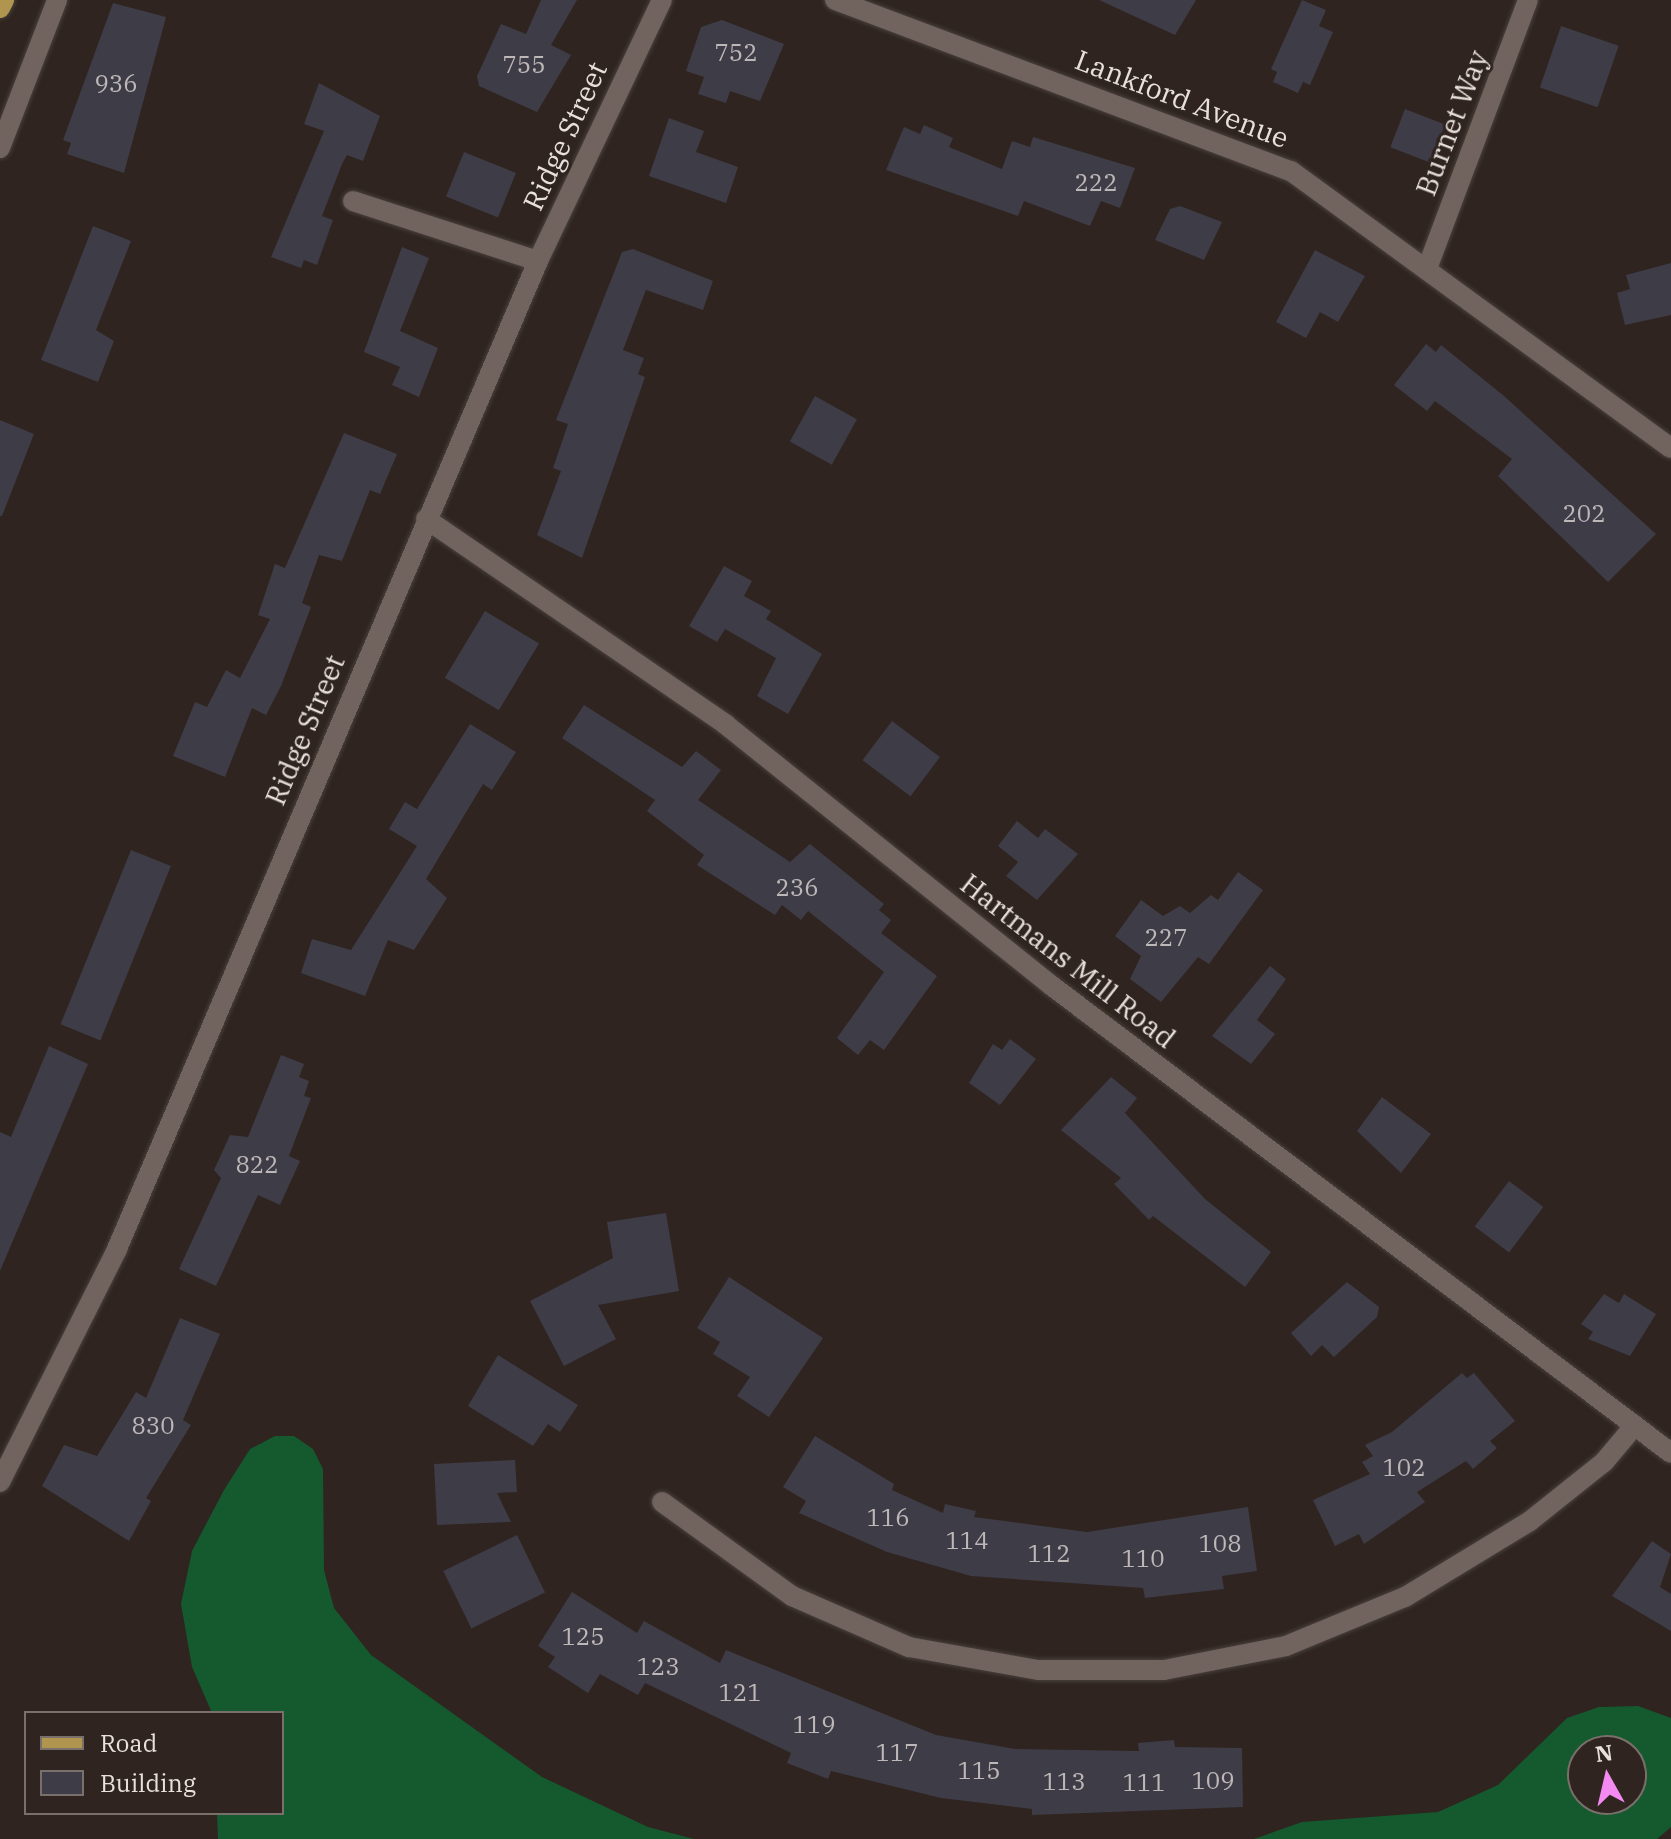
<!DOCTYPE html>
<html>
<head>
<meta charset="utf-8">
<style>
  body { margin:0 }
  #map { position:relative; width:1671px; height:1839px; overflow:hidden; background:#2f241f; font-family:"IBM Plex Serif",serif }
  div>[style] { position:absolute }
  .forest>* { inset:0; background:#15592e }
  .building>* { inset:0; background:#3e3c47; transform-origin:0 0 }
  .roads { filter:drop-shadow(0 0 2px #48403c) drop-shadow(0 0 2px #48403c) }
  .minor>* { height:20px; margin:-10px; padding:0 10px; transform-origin:10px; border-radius:10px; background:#71635e }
  .major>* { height:20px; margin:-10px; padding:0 10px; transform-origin:10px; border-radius:10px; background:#af954e }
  span { translate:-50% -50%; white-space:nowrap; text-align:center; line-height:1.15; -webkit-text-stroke:6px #2f241f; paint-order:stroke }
  .number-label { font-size:24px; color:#beb7b8 }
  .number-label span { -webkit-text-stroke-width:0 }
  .street-label { font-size:28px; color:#e8e0dd }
  .legend { position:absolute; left:24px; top:1711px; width:260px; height:104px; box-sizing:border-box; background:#2f241f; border:2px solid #796f6b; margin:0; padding:10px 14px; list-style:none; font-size:24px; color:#e8e0dd }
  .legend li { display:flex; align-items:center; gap:16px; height:40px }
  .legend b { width:40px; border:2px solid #796f6b }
  .north { position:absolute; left:1567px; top:1735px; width:80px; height:80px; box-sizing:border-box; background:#2f241f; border:2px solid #796f6b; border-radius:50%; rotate:352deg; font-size:22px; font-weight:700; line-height:32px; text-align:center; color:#e8e0dd }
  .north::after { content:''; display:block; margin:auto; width:28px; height:36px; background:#f38af1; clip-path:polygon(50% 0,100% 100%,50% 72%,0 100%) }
</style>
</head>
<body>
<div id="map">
  <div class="forest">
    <i style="clip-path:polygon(275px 1436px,294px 1436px,313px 1449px,323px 1469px,324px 1570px,334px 1608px,371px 1655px,542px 1777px,648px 1827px,694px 1839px,218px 1839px,217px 1813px,282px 1813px,282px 1713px,212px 1713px,192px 1667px,181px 1604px,192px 1551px,224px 1490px,250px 1449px)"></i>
    <i style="clip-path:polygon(evenodd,1638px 1706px,1671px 1718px,1671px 1827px,1657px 1839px,1254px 1839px,1302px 1822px,1438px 1812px,1498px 1785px,1567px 1718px,1599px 1707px,1638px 1706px,1583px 1751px,1631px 1751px,1631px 1799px,1583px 1799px,1583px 1751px)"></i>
  </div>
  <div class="building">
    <i style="clip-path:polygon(541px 0,577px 0,551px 45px,571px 55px,537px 112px,479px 86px,477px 76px,501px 24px,526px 34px)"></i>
    <i style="clip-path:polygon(1099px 0,1196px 0,1175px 35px)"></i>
    <i style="clip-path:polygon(1302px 0,1326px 10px,1319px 26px,1333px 32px,1310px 85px,1303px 82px,1298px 93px,1273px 82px,1277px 72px,1271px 69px)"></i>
    <i style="clip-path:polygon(113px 3px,166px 17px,124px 173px,67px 154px,71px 143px,63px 140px)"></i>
    <i style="clip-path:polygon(722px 20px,784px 44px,760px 101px,730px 91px,726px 103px,698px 94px,704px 77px,686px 71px,701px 27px)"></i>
    <i style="left:1561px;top:26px;width:61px;height:65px;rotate:19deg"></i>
    <i style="clip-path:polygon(319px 83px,380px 116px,363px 161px,347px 155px,342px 164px,322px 216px,333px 220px,317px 265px,304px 260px,301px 268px,271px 257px,324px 131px,304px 124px)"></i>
    <i style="left:1405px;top:109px;width:43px;height:41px;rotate:21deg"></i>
    <i style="clip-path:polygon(669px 118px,704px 131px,696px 152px,738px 167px,726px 203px,649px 176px)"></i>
    <i style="clip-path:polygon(924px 125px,953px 138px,949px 147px,1002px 169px,1012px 141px,1030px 147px,1033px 137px,1135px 168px,1120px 208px,1101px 201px,1090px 226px,1024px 201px,1018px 216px,886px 170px,904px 127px,920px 134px)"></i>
    <i style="left:464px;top:152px;width:56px;height:48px;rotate:22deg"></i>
    <i style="clip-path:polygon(1180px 206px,1222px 222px,1204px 260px,1155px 240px,1170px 209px)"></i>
    <i style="clip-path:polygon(93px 226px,131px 241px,96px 330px,114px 341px,98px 382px,41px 360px)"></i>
    <i style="clip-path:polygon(402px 247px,429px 258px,400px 331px,438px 348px,419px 397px,392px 385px,400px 367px,364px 352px)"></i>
    <i style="clip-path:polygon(633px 249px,713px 281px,703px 310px,646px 290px,623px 350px,644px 358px,638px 374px,645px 377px,582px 558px,537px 535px,561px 471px,553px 468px,568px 424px,556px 420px,622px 252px)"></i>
    <i style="clip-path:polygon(1315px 250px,1365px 276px,1338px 322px,1320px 312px,1306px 338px,1276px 322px)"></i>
    <i style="clip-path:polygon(1671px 263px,1671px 315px,1625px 325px,1617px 293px,1630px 289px,1626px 275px)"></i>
    <i style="clip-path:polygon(1426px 344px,1436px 352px,1441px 345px,1504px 396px,1656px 534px,1608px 582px,1498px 476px,1512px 459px,1435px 401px,1427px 411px,1394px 385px)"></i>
    <i style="left:815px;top:396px;width:48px;height:52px;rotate:29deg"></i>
    <i style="clip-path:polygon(0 420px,34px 434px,2px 516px,0 516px)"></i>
    <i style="clip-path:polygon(344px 433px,397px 454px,380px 494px,370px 490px,342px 561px,319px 555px,302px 603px,311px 607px,281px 686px,266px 715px,252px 708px,225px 777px,173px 756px,195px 702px,207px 707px,226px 670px,240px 678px,270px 619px,258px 615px,275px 564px,285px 568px)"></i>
    <i style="clip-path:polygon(724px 566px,752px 581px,744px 596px,771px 611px,766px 619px,822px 654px,788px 714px,757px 696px,776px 658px,725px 629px,717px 642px,689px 626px)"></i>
    <i style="left:485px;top:611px;width:63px;height:78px;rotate:31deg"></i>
    <i style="clip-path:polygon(584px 705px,682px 767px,696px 751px,721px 770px,698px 800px,790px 862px,810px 844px,884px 904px,879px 910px,891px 920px,881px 933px,937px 976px,884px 1050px,870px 1040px,858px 1055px,837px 1038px,884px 972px,808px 911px,801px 920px,782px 905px,775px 915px,697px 865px,704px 855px,647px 811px,655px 800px,562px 738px)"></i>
    <i style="left:892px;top:721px;width:60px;height:49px;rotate:37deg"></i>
    <i style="clip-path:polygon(470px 724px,516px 752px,492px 790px,483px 784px,426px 879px,447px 898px,414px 950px,388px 940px,365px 996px,301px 973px,312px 939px,351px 950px,417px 846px,389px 829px,405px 802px,417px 809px)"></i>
    <i style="clip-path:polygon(1017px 821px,1038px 838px,1045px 829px,1078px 854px,1037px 900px,1006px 876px,1018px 862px,998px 846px)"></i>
    <i style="left:131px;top:850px;width:43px;height:188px;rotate:22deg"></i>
    <i style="clip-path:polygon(1238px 872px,1263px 890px,1209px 964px,1198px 957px,1161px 1002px,1130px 979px,1141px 956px,1115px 936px,1141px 900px,1163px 916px,1180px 906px,1190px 913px,1211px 895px,1218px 900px)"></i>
    <i style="clip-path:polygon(1270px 966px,1286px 979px,1257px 1020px,1275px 1034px,1251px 1064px,1212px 1036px)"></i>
    <i style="clip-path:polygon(1010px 1039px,1036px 1059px,1000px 1105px,969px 1083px,993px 1044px,1002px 1050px)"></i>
    <i style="clip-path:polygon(49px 1046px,88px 1064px,0 1271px,0 1132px,11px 1137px)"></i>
    <i style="clip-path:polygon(281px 1055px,304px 1064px,299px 1077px,309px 1081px,304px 1096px,311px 1098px,289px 1156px,300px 1161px,280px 1205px,258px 1195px,216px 1286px,179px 1269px,221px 1178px,214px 1170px,230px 1135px,248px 1137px)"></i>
    <i style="clip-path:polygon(1111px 1077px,1137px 1098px,1125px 1113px,1205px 1199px,1271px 1252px,1245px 1287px,1153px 1216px,1149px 1220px,1114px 1184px,1121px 1178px,1061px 1130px)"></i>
    <i style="clip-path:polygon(1382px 1097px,1431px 1134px,1401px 1173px,1357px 1131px)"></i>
    <i style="left:1509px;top:1181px;width:43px;height:57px;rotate:37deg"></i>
    <i style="clip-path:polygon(666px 1213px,679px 1291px,598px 1305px,616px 1339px,564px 1366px,530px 1301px,613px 1258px,607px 1222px)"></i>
    <i style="clip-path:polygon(729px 1277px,823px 1338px,769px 1417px,737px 1396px,750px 1377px,713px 1354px,720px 1342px,697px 1328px)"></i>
    <i style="clip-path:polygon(1347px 1282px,1379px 1307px,1377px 1317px,1334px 1357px,1322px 1345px,1311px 1356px,1291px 1333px)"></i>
    <i style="clip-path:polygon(1604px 1294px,1619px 1303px,1624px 1294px,1656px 1314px,1630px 1356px,1588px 1339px,1593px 1332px,1581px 1324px)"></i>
    <i style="clip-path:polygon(180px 1318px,220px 1334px,183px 1420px,191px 1425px,146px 1498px,151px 1501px,129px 1541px,42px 1486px,64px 1445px,97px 1456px,136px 1392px,146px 1398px)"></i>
    <i style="clip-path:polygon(498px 1355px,578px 1405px,560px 1432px,548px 1424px,533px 1446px,468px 1406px)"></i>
    <i style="clip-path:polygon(1462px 1373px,1467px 1378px,1474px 1373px,1515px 1421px,1490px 1441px,1497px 1448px,1473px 1469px,1466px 1461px,1417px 1492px,1425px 1502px,1364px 1544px,1359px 1534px,1335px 1546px,1313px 1500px,1370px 1474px,1362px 1462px,1373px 1456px,1365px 1445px,1392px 1432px)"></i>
    <i style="clip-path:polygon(815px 1436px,894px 1484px,892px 1490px,943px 1513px,945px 1504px,976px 1511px,974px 1517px,1087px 1532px,1248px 1507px,1257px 1571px,1222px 1576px,1224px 1589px,1145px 1598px,1143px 1588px,971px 1576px,887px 1552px,799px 1513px,806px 1501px,783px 1487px)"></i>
    <i style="clip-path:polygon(515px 1460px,517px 1492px,497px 1493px,511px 1522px,437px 1525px,434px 1464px)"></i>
    <i style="left:517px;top:1535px;width:64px;height:82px;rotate:64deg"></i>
    <i style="clip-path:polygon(1652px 1541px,1671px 1554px,1660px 1587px,1671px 1594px,1671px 1631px,1612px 1596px)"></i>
    <i style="clip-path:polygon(572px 1592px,637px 1633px,644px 1621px,720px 1663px,726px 1650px,936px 1735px,1015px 1749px,1139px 1751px,1138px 1743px,1174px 1740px,1175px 1747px,1242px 1748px,1243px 1807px,1032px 1815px,1032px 1809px,941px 1798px,831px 1771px,828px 1779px,787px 1763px,791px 1753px,645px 1683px,638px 1695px,600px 1674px,588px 1693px,548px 1667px,555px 1657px,538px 1646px)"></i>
  </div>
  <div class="roads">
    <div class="minor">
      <i style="left:835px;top:0;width:487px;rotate:20.6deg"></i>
      <i style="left:1291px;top:171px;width:470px;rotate:36.1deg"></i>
      <i style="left:0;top:148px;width:159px;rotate:-68.9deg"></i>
      <i style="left:353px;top:201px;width:194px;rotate:18deg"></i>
      <i style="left:1428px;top:266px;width:284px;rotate:-69.4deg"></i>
      <i style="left:426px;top:519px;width:363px;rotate:34.4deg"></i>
      <i style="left:725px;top:724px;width:419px;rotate:38.7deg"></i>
      <i style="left:1052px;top:986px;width:775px;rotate:37.03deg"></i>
      <i style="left:0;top:1482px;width:261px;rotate:-63.3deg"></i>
      <i style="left:117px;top:1249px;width:1074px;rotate:-66.92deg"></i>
      <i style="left:538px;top:261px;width:289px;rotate:-64.6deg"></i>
      <i style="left:662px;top:1502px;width:160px;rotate:35.9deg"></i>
      <i style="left:792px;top:1596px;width:128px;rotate:23.6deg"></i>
      <i style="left:909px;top:1647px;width:131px;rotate:10.1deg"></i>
      <i style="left:1038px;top:1670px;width:126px"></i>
      <i style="left:1164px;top:1670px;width:124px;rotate:-11.1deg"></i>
      <i style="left:1286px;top:1646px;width:129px;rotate:-22.4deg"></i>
      <i style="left:1405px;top:1597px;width:146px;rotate:-31.3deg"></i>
      <i style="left:1530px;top:1521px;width:95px;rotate:-38.6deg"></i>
      <i style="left:1604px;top:1462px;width:48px;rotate:-50deg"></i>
    </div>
    <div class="major">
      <i style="left:0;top:8px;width:9px;rotate:-63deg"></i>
    </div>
  </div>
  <div class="number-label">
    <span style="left:736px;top:53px">752</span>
    <span style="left:524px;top:65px">755</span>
    <span style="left:116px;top:84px">936</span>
    <span style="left:1096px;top:183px">222</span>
    <span style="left:1584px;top:514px">202</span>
    <span style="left:797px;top:888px">236</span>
    <span style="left:1166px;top:938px">227</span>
    <span style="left:257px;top:1165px">822</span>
    <span style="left:153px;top:1426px">830</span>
    <span style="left:1404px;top:1468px">102</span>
    <span style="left:888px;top:1518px">116</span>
    <span style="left:967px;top:1541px">114</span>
    <span style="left:1220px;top:1544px">108</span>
    <span style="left:1049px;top:1554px">112</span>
    <span style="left:1143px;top:1559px">110</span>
    <span style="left:583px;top:1637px">125</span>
    <span style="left:658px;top:1667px">123</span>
    <span style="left:740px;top:1693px">121</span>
    <span style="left:814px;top:1725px">119</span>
    <span style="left:897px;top:1753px">117</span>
    <span style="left:979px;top:1771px">115</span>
    <span style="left:1213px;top:1781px">109</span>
    <span style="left:1064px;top:1782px">113</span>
    <span style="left:1144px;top:1783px">111</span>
  </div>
  <div class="street-label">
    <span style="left:1182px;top:99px;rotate:21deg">Lankford Avenue</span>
    <span style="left:1452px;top:123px;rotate:-69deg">Burnet Way</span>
    <span style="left:565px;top:136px;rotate:-65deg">Ridge Street</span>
    <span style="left:305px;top:730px;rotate:-67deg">Ridge Street</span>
    <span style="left:1068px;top:961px;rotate:38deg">Hartmans Mill Road</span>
  </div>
  <ul class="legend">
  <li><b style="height:10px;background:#af954e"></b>Road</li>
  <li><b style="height:22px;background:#3e3c47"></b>Building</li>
  </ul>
  <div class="north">N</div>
</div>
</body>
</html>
